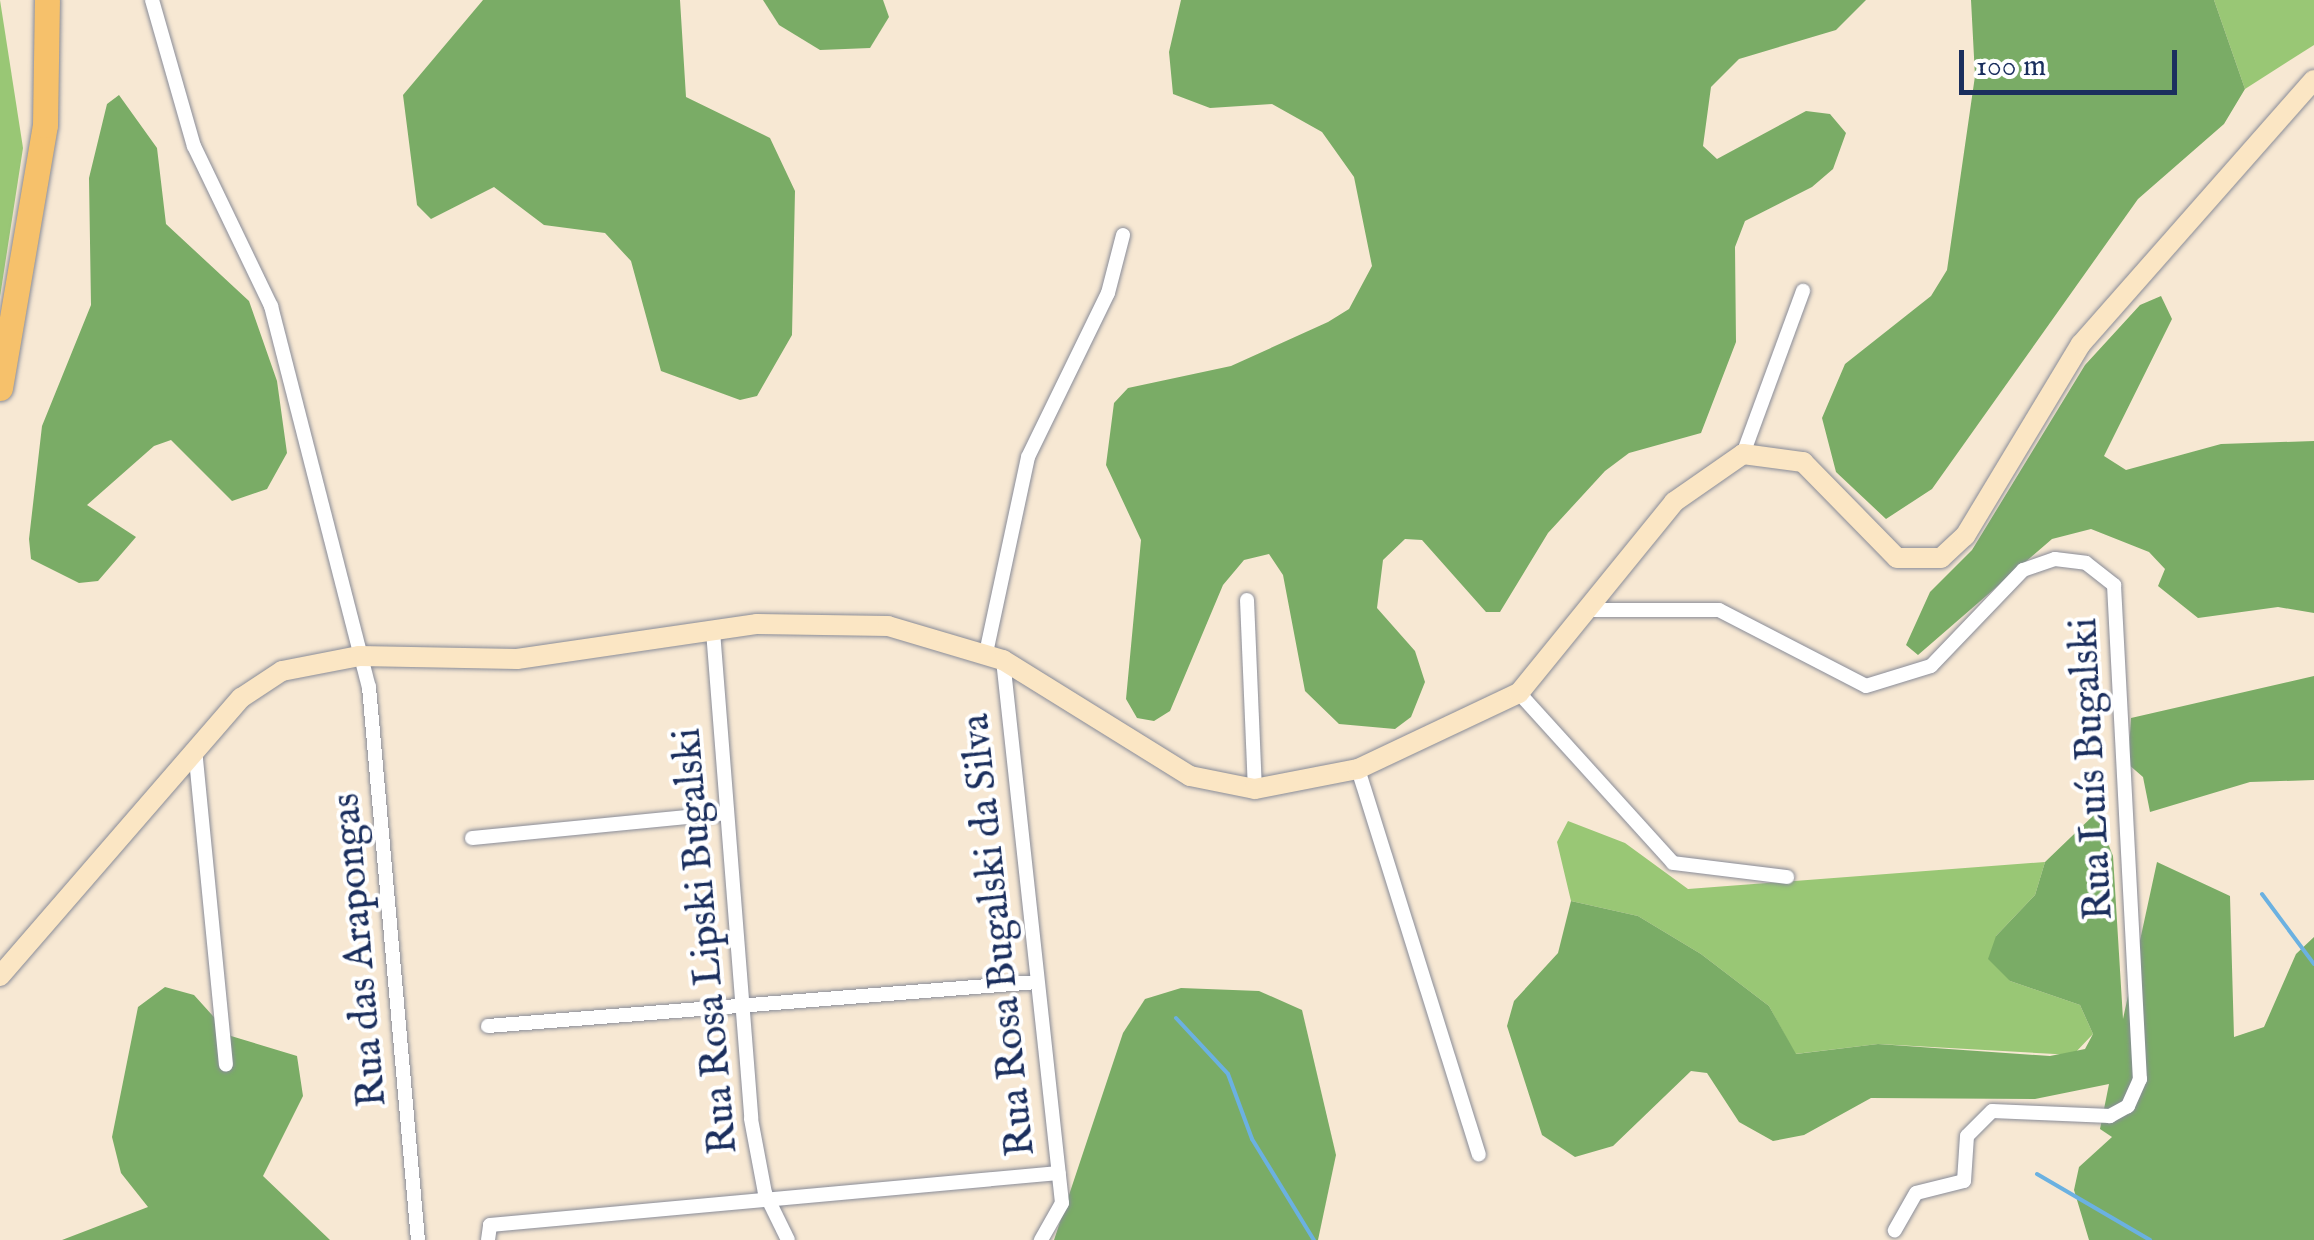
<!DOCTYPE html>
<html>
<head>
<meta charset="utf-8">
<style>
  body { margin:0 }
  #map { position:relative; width:2314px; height:1240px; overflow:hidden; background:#f7e8d3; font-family:"IM FELL English",serif }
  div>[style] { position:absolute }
  .green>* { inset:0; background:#99c775 }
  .forest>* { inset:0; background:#7aac66 }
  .stream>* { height:4px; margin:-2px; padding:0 2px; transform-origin:2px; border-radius:2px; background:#6bb1e1 }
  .roads { filter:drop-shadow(0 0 2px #898c98) drop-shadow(0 0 2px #898c98) }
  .minor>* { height:14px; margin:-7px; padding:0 7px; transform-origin:7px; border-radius:7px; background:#fff }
  .secondary>* { height:20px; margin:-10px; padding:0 10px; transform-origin:10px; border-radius:10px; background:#fbe6c4 }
  .trunk>* { height:25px; margin:-12.5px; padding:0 12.5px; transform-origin:12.5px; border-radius:12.5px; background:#f6c16b }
  span { translate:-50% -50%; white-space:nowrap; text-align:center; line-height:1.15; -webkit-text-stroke:8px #fff; paint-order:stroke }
  .street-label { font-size:40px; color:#1b2f5e }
  .scale { position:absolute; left:1959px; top:50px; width:218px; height:45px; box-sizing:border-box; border:5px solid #1b2f5e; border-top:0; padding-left:12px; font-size:30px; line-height:35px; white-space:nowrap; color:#1b2f5e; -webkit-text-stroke:8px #fff; paint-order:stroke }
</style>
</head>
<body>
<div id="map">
  <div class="green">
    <i style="clip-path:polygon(0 0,23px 148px,0 297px)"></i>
    <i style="clip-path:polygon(2214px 0,2314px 0,2314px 45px,2245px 89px)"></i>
    <i style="clip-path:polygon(1568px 821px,1625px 843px,1688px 889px,2045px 862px,2035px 895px,1996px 936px,2010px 981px,2080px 1005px,2093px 1034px,2073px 1055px,1878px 1044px,1795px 1054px,1769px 1006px,1701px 954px,1638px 916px,1571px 901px,1557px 842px)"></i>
  </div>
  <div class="forest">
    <i style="clip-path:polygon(483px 0,680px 0,686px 97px,770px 138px,795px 191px,792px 335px,757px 396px,740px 400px,661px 371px,631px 261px,605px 233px,544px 225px,494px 187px,431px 219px,417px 205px,403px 95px)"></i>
    <i style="clip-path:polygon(763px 0,883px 0,889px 17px,870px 48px,820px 50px,779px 25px)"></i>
    <i style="clip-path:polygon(1181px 0,1866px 0,1836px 30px,1739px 59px,1711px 87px,1703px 146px,1717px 159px,1806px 111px,1830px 114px,1846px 133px,1833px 169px,1812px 187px,1745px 221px,1735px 247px,1736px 342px,1701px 433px,1629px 453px,1605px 471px,1548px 533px,1500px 612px,1486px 612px,1422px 540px,1405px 539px,1383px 560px,1377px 608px,1415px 651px,1425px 682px,1411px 717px,1395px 729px,1339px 724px,1305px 691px,1283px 575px,1269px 554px,1244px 560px,1223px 585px,1170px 711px,1154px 721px,1137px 718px,1126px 699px,1141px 540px,1106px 465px,1114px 403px,1128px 388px,1231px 366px,1328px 322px,1349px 309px,1372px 266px,1354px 177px,1322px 132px,1272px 104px,1210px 108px,1173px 94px,1169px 52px)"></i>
    <i style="clip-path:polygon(1971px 0,2214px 0,2245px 89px,2224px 124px,2138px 199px,1932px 489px,1886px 519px,1836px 472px,1822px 418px,1845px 364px,1931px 296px,1947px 270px,1975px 76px)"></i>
    <i style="clip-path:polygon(119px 95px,157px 148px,166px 224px,249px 301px,277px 381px,287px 453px,267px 489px,232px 501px,171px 440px,154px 446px,87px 505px,136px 537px,98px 581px,79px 583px,31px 559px,29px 539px,42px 426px,91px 305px,89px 178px,107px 104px)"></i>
    <i style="clip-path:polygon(2161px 296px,2172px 319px,2104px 456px,2126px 470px,2221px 444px,2314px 441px,2314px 613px,2278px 607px,2198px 618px,2158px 586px,2165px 569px,2149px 552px,2091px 529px,2052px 539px,1918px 655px,1906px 645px,1930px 592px,1972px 550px,2085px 365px,2140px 305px)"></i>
    <i style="clip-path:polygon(2314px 676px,2314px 780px,2250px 782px,2150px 812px,2143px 777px,2128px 764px,2131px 718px)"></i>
    <i style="clip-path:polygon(2096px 813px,2113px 856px,2123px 1019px,2157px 862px,2230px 896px,2234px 1037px,2264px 1027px,2296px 954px,2314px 937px,2314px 1240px,2089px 1240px,2074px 1190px,2079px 1167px,2112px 1137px,2100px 1129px,2109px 1084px,2035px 1099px,1871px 1098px,1804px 1135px,1773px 1141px,1739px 1122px,1707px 1073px,1691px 1071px,1613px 1146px,1575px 1157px,1542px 1135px,1507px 1026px,1514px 1001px,1558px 953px,1571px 901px,1638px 916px,1701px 954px,1769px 1006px,1796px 1054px,1878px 1044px,2050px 1056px,2085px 1049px,2093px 1034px,2080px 1005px,2010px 981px,1988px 959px,1996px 936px,2035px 895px,2045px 862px)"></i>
    <i style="clip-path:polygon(165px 987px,194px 995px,231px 1036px,297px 1056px,303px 1096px,263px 1176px,330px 1240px,62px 1240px,148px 1207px,121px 1173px,112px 1137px,138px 1007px)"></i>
    <i style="clip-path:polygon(1181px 988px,1259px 991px,1302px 1010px,1336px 1155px,1318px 1240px,1054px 1240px,1123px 1033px,1145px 999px)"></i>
  </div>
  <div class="stream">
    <i style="left:2262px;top:894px;width:87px;rotate:53.4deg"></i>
    <i style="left:1176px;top:1018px;width:76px;rotate:47.1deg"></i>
    <i style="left:1228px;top:1074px;width:69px;rotate:69.7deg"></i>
    <i style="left:1252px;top:1139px;width:119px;rotate:58.5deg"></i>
    <i style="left:2037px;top:1174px;width:131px;rotate:30.3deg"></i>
  </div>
  <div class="roads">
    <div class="minor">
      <i style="left:152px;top:0;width:152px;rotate:74deg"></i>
      <i style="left:194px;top:146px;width:178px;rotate:64.3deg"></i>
      <i style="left:271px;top:306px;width:393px;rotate:75.6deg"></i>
      <i style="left:369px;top:687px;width:555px;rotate:84.94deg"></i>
      <i style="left:1743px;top:454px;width:174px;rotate:-69.8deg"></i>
      <i style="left:1247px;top:600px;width:189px;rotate:87.6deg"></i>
      <i style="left:1593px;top:610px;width:126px"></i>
      <i style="left:1719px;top:610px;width:165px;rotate:27.3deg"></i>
      <i style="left:1866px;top:686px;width:68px;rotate:-17.1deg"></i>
      <i style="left:1931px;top:666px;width:133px;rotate:-46.2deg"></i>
      <i style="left:2023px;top:570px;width:34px;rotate:-19deg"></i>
      <i style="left:2055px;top:559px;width:31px;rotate:7deg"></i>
      <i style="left:2086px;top:563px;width:36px;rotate:38deg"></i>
      <i style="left:2114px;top:585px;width:495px;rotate:87deg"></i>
      <i style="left:2140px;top:1079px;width:30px;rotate:114deg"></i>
      <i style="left:2128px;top:1106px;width:21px;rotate:151deg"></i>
      <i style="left:2110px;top:1116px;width:118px;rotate:-177.6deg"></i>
      <i style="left:1992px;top:1111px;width:35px;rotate:135deg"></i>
      <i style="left:1967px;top:1136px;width:45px;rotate:93.8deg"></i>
      <i style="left:1964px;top:1181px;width:49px;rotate:166deg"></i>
      <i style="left:1916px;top:1193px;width:43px;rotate:119.6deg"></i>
      <i style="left:713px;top:631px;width:489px;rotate:85.5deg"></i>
      <i style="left:751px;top:1119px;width:75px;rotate:79.3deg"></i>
      <i style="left:765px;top:1193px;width:52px;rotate:63.9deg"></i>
      <i style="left:986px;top:653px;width:200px;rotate:-77.9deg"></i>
      <i style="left:1028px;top:457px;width:182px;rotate:-64deg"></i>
      <i style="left:1108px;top:293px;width:60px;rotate:-75.5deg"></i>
      <i style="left:1003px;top:660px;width:546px;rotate:83.8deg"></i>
      <i style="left:1062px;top:1203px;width:43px;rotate:119.6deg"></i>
      <i style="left:1519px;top:693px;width:229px;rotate:47.8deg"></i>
      <i style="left:1673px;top:863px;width:115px;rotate:7deg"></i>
      <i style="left:195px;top:749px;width:317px;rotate:84.4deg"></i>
      <i style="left:1358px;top:769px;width:404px;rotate:72.6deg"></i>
      <i style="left:472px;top:838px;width:255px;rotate:-5.6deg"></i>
      <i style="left:488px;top:1026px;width:551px;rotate:-4.58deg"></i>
      <i style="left:488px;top:1240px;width:15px;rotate:-82deg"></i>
      <i style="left:490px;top:1225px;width:571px;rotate:-5.22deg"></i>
    </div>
    <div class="secondary">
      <i style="left:0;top:976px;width:368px;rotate:-49.1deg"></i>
      <i style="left:241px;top:698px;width:49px;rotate:-33.4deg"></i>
      <i style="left:282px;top:671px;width:78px;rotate:-11deg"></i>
      <i style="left:359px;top:656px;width:158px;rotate:1.1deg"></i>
      <i style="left:517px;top:659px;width:243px;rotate:-8.3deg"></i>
      <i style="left:757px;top:624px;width:131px;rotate:0.9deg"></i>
      <i style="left:888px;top:626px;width:120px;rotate:16.5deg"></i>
      <i style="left:1003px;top:660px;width:220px;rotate:31.8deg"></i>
      <i style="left:1190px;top:776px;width:66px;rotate:11.3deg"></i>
      <i style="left:1255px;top:789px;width:105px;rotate:-11deg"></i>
      <i style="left:1358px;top:769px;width:178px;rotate:-25.3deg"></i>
      <i style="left:1519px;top:693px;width:246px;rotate:-50.9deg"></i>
      <i style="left:1674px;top:502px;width:84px;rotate:-34.8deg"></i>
      <i style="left:1743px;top:454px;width:61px;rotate:7.6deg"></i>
      <i style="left:1803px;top:462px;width:134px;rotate:45.6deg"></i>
      <i style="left:1897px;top:558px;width:44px"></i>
      <i style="left:1941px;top:558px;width:33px;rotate:-43deg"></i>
      <i style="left:1965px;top:536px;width:224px;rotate:-58.9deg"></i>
      <i style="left:2081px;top:344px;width:352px;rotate:-48.6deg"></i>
    </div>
    <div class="trunk">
      <i style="left:0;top:388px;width:267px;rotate:-80.3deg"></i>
      <i style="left:45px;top:125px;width:125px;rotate:-89.1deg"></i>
    </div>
  </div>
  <div class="street-label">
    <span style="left:2093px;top:769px;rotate:-93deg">Rua Luís Bugalski</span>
    <span style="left:1000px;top:935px;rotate:-96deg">Rua Rosa Bugalski da Silva</span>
    <span style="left:707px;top:941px;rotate:-95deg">Rua Rosa Lipski Bugalski</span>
    <span style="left:361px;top:950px;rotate:-95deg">Rua das Arapongas</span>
  </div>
  <div class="scale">100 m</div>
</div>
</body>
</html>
